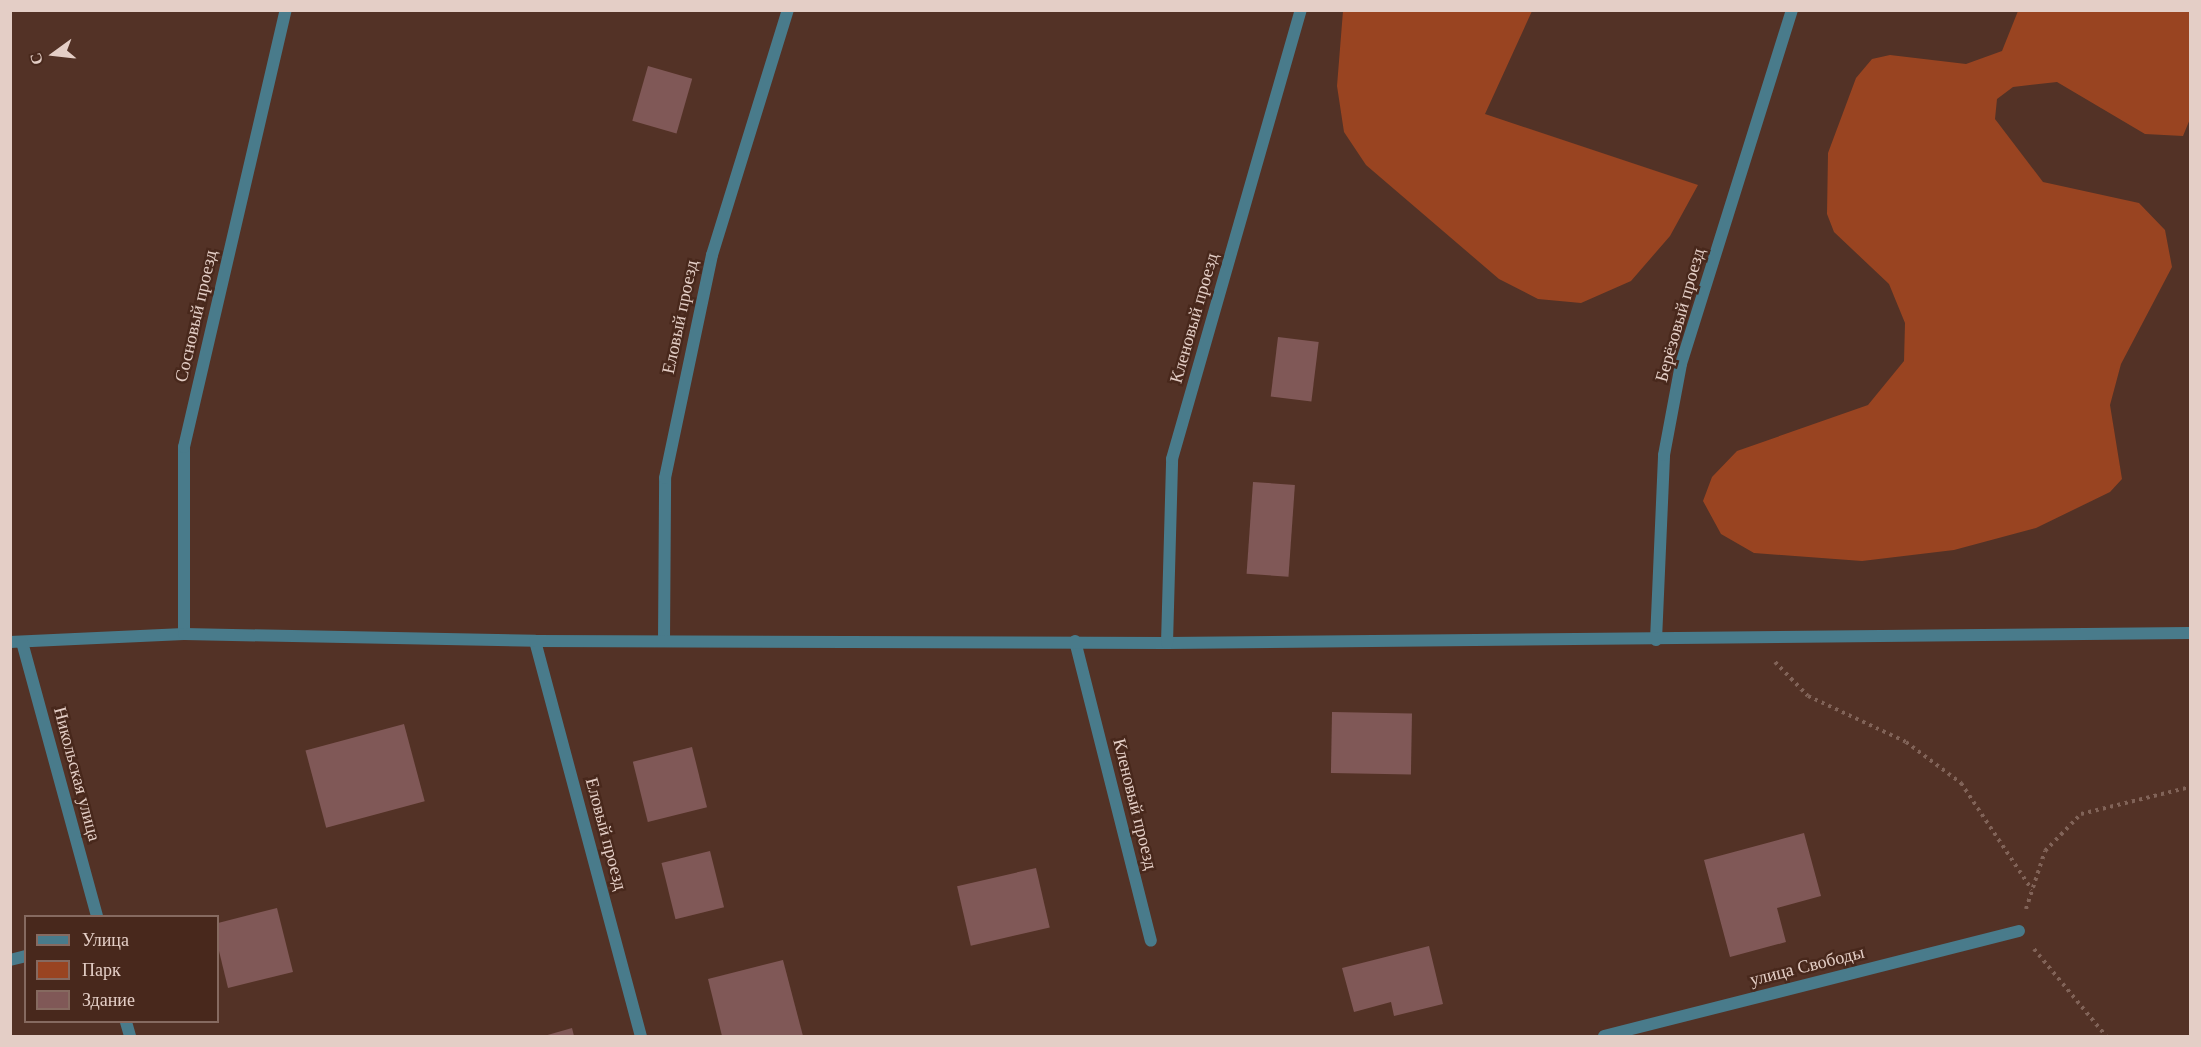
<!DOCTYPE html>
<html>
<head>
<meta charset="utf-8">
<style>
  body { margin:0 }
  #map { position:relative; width:2201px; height:1047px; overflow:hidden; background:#533226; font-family:"Times New Roman",serif }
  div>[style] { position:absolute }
  .green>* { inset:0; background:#994421 }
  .building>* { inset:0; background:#805857; transform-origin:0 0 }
  .path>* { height:4px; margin-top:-2px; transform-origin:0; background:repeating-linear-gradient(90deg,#816358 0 3px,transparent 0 7.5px) }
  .minor>* { height:12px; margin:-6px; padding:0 6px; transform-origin:6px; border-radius:6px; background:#497b8b }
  span { translate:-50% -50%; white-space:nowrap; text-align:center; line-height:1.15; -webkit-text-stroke:5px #48281c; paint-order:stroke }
  .street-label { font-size:18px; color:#e4cec6 }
  .frame { position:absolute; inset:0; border:12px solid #e4cec6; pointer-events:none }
  .legend { position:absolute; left:24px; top:915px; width:195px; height:108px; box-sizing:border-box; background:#48281c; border:2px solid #866a60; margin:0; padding:8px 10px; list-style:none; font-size:18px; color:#e4cec6 }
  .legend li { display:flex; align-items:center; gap:12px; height:30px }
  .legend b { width:30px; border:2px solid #866a60 }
  .north { position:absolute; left:24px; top:24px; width:60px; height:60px; -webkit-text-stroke:4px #48281c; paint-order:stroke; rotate:255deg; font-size:16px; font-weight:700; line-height:24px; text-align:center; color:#e4cec6 }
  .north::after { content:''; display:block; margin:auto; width:21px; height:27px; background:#e4cec6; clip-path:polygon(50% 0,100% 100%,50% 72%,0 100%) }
</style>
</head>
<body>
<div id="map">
  <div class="green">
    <i style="clip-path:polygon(1343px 11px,1532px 11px,1485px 114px,1698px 185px,1670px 236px,1631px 281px,1581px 303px,1538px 299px,1499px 279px,1366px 165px,1344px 132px,1337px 86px)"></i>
    <i style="clip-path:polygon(2018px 11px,2190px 11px,2190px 119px,2183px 136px,2145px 134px,2057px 82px,2013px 87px,1997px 99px,1995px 119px,2043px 182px,2139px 203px,2165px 230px,2172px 267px,2121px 364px,2110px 405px,2122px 479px,2110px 492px,2036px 528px,1954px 550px,1862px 561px,1754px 553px,1721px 534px,1703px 501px,1712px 477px,1737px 451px,1868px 405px,1904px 361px,1905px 323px,1889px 284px,1834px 232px,1827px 214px,1828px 153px,1856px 78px,1872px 59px,1890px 55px,1966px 64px,2002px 51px)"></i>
  </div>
  <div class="building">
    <i style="left:648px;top:66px;width:46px;height:57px;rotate:16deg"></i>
    <i style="left:1278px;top:337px;width:41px;height:60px;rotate:7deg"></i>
    <i style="left:1253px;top:482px;width:42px;height:92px;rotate:4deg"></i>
    <i style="left:1332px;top:712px;width:80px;height:61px;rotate:1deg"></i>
    <i style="left:404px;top:724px;width:80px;height:102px;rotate:75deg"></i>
    <i style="left:692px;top:747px;width:62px;height:61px;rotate:76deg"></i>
    <i style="clip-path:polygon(1804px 833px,1821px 896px,1777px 908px,1786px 942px,1730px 957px,1704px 860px)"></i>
    <i style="left:710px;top:851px;width:58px;height:50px;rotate:76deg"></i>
    <i style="left:1036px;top:868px;width:61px;height:81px;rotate:77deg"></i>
    <i style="clip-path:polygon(277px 908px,293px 972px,228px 988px,218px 947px,218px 923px)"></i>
    <i style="clip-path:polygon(1429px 946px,1443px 1004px,1394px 1016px,1391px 1002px,1354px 1012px,1342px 968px)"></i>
    <i style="clip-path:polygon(783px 960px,803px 1036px,722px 1036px,708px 979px)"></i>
    <i style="clip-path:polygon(572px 1028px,574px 1036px,544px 1036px)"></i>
  </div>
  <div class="path">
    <i style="left:1775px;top:662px;width:47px;rotate:45.9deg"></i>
    <i style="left:1808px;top:696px;width:108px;rotate:25.1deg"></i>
    <i style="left:1906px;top:742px;width:69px;rotate:36.7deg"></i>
    <i style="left:1961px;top:783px;width:128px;rotate:56.4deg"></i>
    <i style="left:2026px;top:909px;width:61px;rotate:-71.9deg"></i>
    <i style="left:2045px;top:851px;width:52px;rotate:-45.8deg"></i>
    <i style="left:2081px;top:814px;width:112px;rotate:-13.9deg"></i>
    <i style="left:2034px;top:949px;width:113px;rotate:50.4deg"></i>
  </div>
  <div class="minor">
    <i style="left:184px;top:634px;width:187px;rotate:-90deg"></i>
    <i style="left:184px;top:447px;width:449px;rotate:-76.9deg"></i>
    <i style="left:664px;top:640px;width:162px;rotate:-89.6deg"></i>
    <i style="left:665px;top:478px;width:228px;rotate:-78.1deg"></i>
    <i style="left:712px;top:255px;width:257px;rotate:-72.8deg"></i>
    <i style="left:1656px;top:640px;width:185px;rotate:-87.5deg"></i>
    <i style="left:1664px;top:455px;width:93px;rotate:-79.4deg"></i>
    <i style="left:1681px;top:364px;width:371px;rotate:-72.6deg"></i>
    <i style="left:535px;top:641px;width:409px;rotate:75deg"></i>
    <i style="left:1075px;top:641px;width:309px;rotate:75.8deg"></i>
    <i style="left:10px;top:642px;width:174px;rotate:-2.6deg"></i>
    <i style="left:184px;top:634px;width:351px;rotate:1.1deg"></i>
    <i style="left:535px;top:641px;width:632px;rotate:0.18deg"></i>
    <i style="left:1167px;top:643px;width:1023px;rotate:-0.56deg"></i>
    <i style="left:22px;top:642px;width:284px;rotate:74.7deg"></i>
    <i style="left:1167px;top:643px;width:184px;rotate:-88.4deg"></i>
    <i style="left:1172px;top:459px;width:467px;rotate:-74deg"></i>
    <i style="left:10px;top:960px;width:16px;rotate:-14deg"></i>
    <i style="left:126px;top:1022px;width:15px;rotate:74deg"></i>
    <i style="left:1604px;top:1036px;width:428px;rotate:-14.2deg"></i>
  </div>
  <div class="street-label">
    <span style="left:1680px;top:315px;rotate:-74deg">Берёзовый проезд</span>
    <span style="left:196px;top:316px;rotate:-77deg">Сосновый проезд</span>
    <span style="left:680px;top:317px;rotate:-78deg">Еловый проезд</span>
    <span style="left:1194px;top:318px;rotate:-74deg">Кленовый проезд</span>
    <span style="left:77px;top:774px;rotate:75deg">Никольская улица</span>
    <span style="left:1135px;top:804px;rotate:76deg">Кленовый проезд</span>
    <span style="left:606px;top:834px;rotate:75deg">Еловый проезд</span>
    <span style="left:1807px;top:966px;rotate:-14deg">улица Свободы</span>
  </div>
  <div class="frame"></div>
  <ul class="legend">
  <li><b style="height:8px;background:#497b8b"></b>Улица</li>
  <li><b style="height:16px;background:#994421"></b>Парк</li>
  <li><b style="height:16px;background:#805857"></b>Здание</li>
  </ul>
  <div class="north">С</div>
</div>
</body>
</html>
